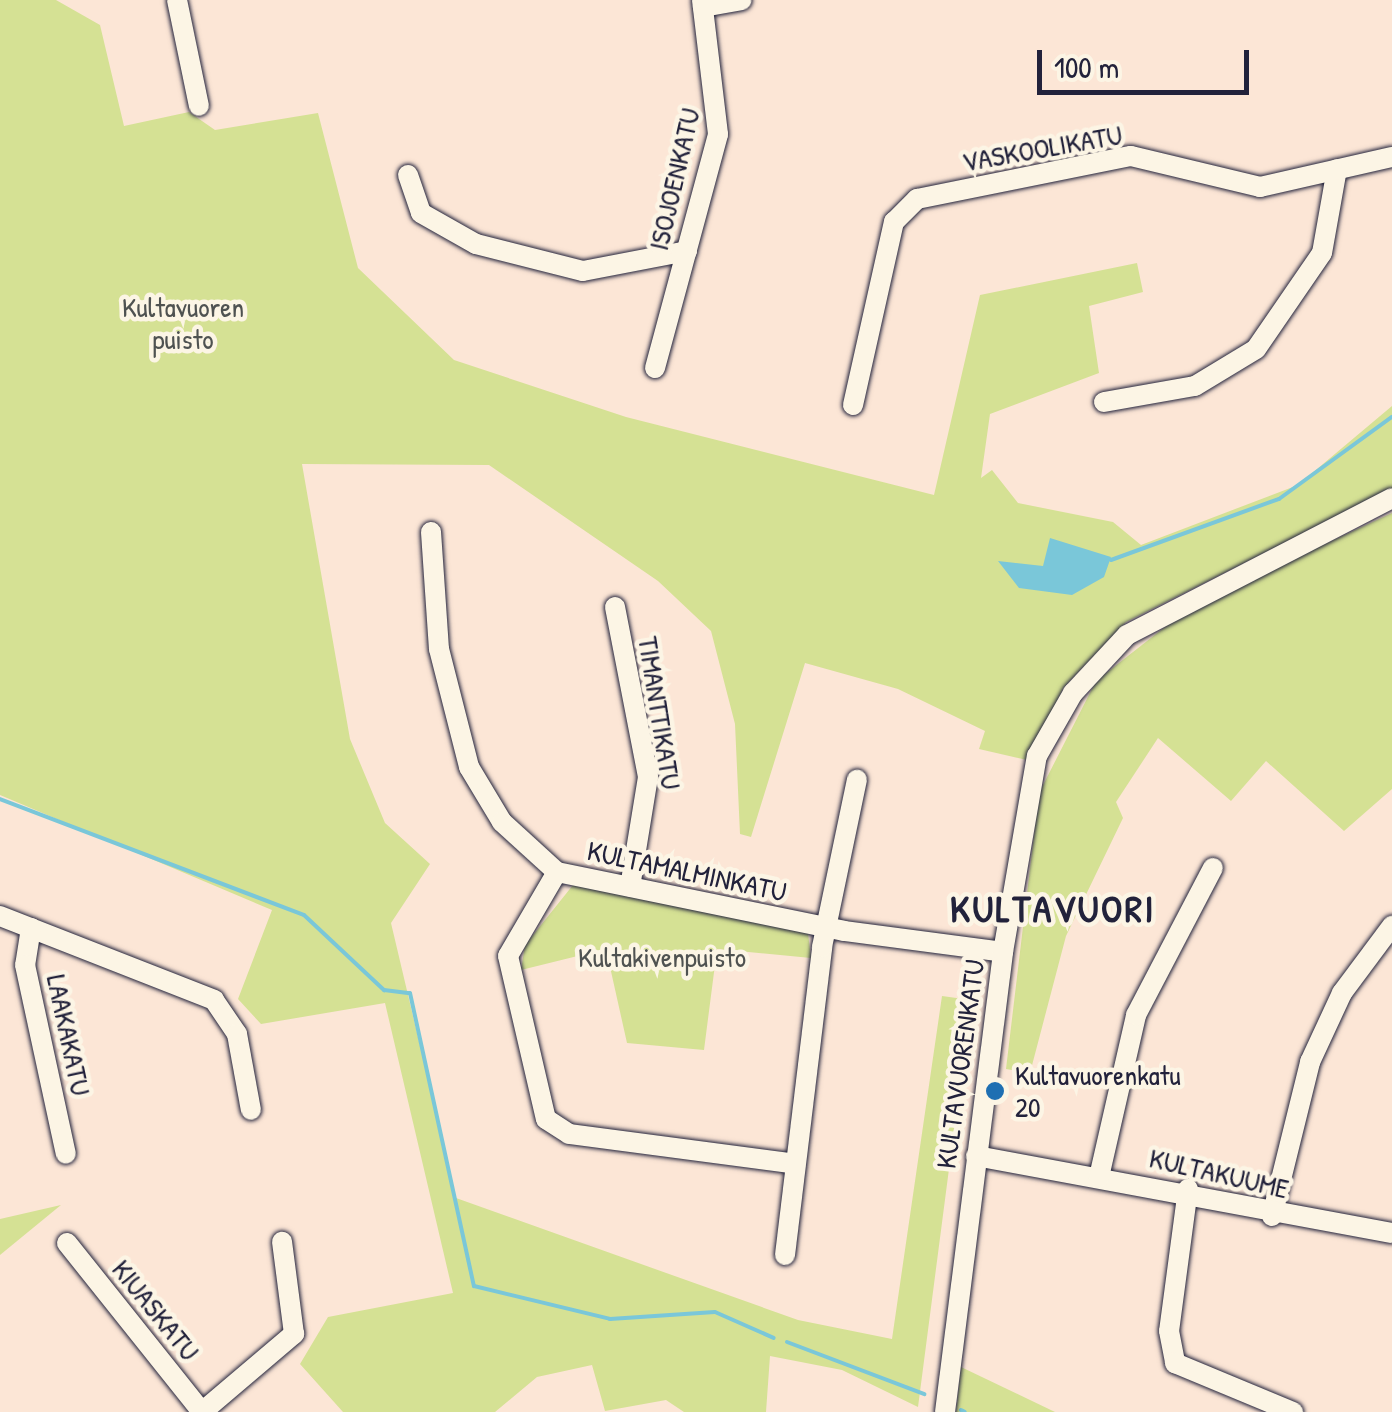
<!DOCTYPE html>
<html>
<head>
<meta charset="utf-8">
<style>
  body { margin:0 }
  #map { position:relative; width:1392px; height:1412px; overflow:hidden; background:#fce6d6; font-family:"Patrick Hand",sans-serif }
  div>[style] { position:absolute }
  .green>* { inset:0; background:#d5e194 }
  .water>* { inset:0; background:#7ac7d9 }
  .stream>* { height:4px; margin:-2px; padding:0 2px; transform-origin:2px; border-radius:2px; background:#7ac7d9 }
  .roads { filter:drop-shadow(0 0 2px #22223b) drop-shadow(0 0 2px #22223b) }
  .minor>* { height:20px; margin:-10px; padding:0 10px; transform-origin:10px; border-radius:10px; background:#fcf5e5 }
  .dots>* { width:28px; height:28px; translate:-50% -50%; box-sizing:border-box; border:5px solid #fcf5e5; border-radius:50% }
  span { translate:-50% -50%; white-space:nowrap; text-align:center; line-height:1.15; -webkit-text-stroke:9px #fcf5e5; paint-order:stroke }
  .street-label { font-size:28px; color:#22223b }
  .park-label { font-size:28px; color:#4f5251 }
  .poi-label { font-size:28px; color:#22223b }
  .left { translate:0 -50%; text-align:left }
  .district-label { font-size:38px; color:#22223b; font-weight:700; letter-spacing:2.5px }
  .scale { position:absolute; left:1037px; top:50px; width:212px; height:45px; box-sizing:border-box; border:5px solid #22223b; border-top:0; padding-left:12px; font-size:30px; line-height:35px; white-space:nowrap; color:#22223b; -webkit-text-stroke:8px #fcf5e5; paint-order:stroke }
</style>
</head>
<body>
<div id="map">
  <div class="green">
    <i style="clip-path:polygon(0 0,56px 0,100px 25px,124px 126px,189px 112px,215px 130px,318px 113px,358px 268px,454px 360px,626px 417px,934px 495px,980px 295px,1137px 263px,1143px 292px,1089px 306px,1099px 373px,990px 414px,981px 478px,992px 470px,1018px 503px,1113px 522px,1141px 545px,1298px 485px,1392px 406px,1392px 489px,1126px 622px,1064px 687px,1027px 760px,979px 749px,985px 731px,898px 689px,805px 663px,751px 837px,740px 834px,735px 724px,711px 631px,658px 581px,489px 465px,302px 464px,350px 739px,385px 823px,430px 864px,391px 923px,456px 1198px,798px 1320px,892px 1339px,942px 996px,971px 1000px,918px 1407px,842px 1370px,770px 1356px,766px 1412px,684px 1412px,666px 1400px,605px 1411px,592px 1365px,537px 1377px,495px 1412px,343px 1412px,300px 1364px,328px 1317px,453px 1293px,385px 1003px,261px 1024px,238px 999px,272px 910px,0 795px)"></i>
    <i style="clip-path:polygon(1392px 513px,1392px 789px,1344px 831px,1266px 761px,1231px 801px,1158px 738px,1116px 802px,1123px 818px,1066px 936px,1030px 1073px,1006px 1069px,1039px 793px,1096px 681px,1193px 605px)"></i>
    <i style="clip-path:polygon(573px 885px,808px 933px,811px 958px,717px 949px,704px 1050px,627px 1043px,606px 949px,521px 970px,525px 945px)"></i>
    <i style="clip-path:polygon(61px 1205px,0 1255px,0 1219px)"></i>
    <i style="clip-path:polygon(961px 1367px,1055px 1412px,956px 1412px)"></i>
  </div>
  <div class="water">
    <i style="clip-path:polygon(1050px 538px,1111px 557px,1104px 577px,1072px 595px,1019px 588px,998px 561px,1043px 566px)"></i>
  </div>
  <div class="stream">
    <i style="left:1111px;top:560px;width:179px;rotate:-20deg"></i>
    <i style="left:1279px;top:499px;width:140px;rotate:-36deg"></i>
    <i style="left:0;top:799px;width:325px;rotate:20.9deg"></i>
    <i style="left:304px;top:915px;width:110px;rotate:43.2deg"></i>
    <i style="left:384px;top:990px;width:26px;rotate:7deg"></i>
    <i style="left:410px;top:993px;width:300px;rotate:77.7deg"></i>
    <i style="left:474px;top:1286px;width:140px;rotate:13.6deg"></i>
    <i style="left:610px;top:1319px;width:105px;rotate:-3.8deg"></i>
    <i style="left:715px;top:1312px;width:64px;rotate:23.8deg"></i>
    <i style="left:787px;top:1342px;width:147px;rotate:20.8deg"></i>
    <i style="left:961px;top:1410px;width:4px;rotate:27deg"></i>
  </div>
  <div class="roads">
    <div class="minor">
      <i style="left:177px;top:0;width:108px;rotate:78.3deg"></i>
      <i style="left:703px;top:7px;width:39px;rotate:-10deg"></i>
      <i style="left:408px;top:175px;width:40px;rotate:71.1deg"></i>
      <i style="left:421px;top:213px;width:63px;rotate:29.4deg"></i>
      <i style="left:476px;top:244px;width:110px;rotate:14.2deg"></i>
      <i style="left:583px;top:271px;width:106px;rotate:-10.9deg"></i>
      <i style="left:655px;top:368px;width:242px;rotate:-74.9deg"></i>
      <i style="left:718px;top:134px;width:135px;rotate:-96.8deg"></i>
      <i style="left:1104px;top:402px;width:92px;rotate:-10deg"></i>
      <i style="left:1195px;top:386px;width:71px;rotate:-31.2deg"></i>
      <i style="left:1256px;top:349px;width:116px;rotate:-55.5deg"></i>
      <i style="left:1322px;top:253px;width:85px;rotate:-79.9deg"></i>
      <i style="left:853px;top:405px;width:188px;rotate:-77.4deg"></i>
      <i style="left:894px;top:222px;width:33px;rotate:-45deg"></i>
      <i style="left:917px;top:199px;width:218px;rotate:-11.4deg"></i>
      <i style="left:1131px;top:156px;width:133px;rotate:13.5deg"></i>
      <i style="left:1260px;top:187px;width:135px;rotate:-12.8deg"></i>
      <i style="left:431px;top:532px;width:117px;rotate:86.1deg"></i>
      <i style="left:439px;top:649px;width:122px;rotate:75.7deg"></i>
      <i style="left:469px;top:767px;width:64px;rotate:59deg"></i>
      <i style="left:502px;top:822px;width:74px;rotate:42.3deg"></i>
      <i style="left:557px;top:872px;width:293px;rotate:11.6deg"></i>
      <i style="left:844px;top:931px;width:160px;rotate:7.5deg"></i>
      <i style="left:615px;top:607px;width:173px;rotate:79deg"></i>
      <i style="left:648px;top:777px;width:111px;rotate:99.3deg"></i>
      <i style="left:557px;top:872px;width:97px;rotate:120.3deg"></i>
      <i style="left:508px;top:956px;width:167px;rotate:76.9deg"></i>
      <i style="left:546px;top:1119px;width:27px;rotate:33deg"></i>
      <i style="left:569px;top:1134px;width:223px;rotate:7.5deg"></i>
      <i style="left:0;top:916px;width:230px;rotate:21.4deg"></i>
      <i style="left:214px;top:1000px;width:41px;rotate:55.9deg"></i>
      <i style="left:237px;top:1034px;width:77px;rotate:79.6deg"></i>
      <i style="left:31px;top:928px;width:37px;rotate:99deg"></i>
      <i style="left:25px;top:965px;width:193px;rotate:77.8deg"></i>
      <i style="left:976px;top:1156px;width:423px;rotate:10.5deg"></i>
      <i style="left:1099px;top:1177px;width:166px;rotate:-77.1deg"></i>
      <i style="left:1136px;top:1015px;width:166px;rotate:-62.4deg"></i>
      <i style="left:1188px;top:1189px;width:143px;rotate:97.6deg"></i>
      <i style="left:1169px;top:1331px;width:33px;rotate:79deg"></i>
      <i style="left:1175px;top:1363px;width:128px;rotate:22.6deg"></i>
      <i style="left:1272px;top:1216px;width:159px;rotate:-76.1deg"></i>
      <i style="left:1310px;top:1062px;width:76px;rotate:-65.1deg"></i>
      <i style="left:1342px;top:993px;width:84px;rotate:-53.3deg"></i>
      <i style="left:67px;top:1243px;width:216px;rotate:51.4deg"></i>
      <i style="left:785px;top:1255px;width:310px;rotate:-83.1deg"></i>
      <i style="left:822px;top:947px;width:171px;rotate:-78.2deg"></i>
      <i style="left:202px;top:1412px;width:121px;rotate:-40.3deg"></i>
      <i style="left:294px;top:1334px;width:93px;rotate:-97.4deg"></i>
      <i style="left:945px;top:1412px;width:464px;rotate:-82.8deg"></i>
      <i style="left:1003px;top:952px;width:199px;rotate:-80.2deg"></i>
      <i style="left:1037px;top:756px;width:73px;rotate:-60.3deg"></i>
      <i style="left:1073px;top:693px;width:79px;rotate:-47deg"></i>
      <i style="left:1127px;top:635px;width:298px;rotate:-27.3deg"></i>
    </div>
  </div>
  <div class="dots">
    <i style="left:995px;top:1091px;background:#1f6fb2"></i>
  </div>
  <div class="street-label">
    <span style="left:1042px;top:148px;rotate:-10deg">VASKOOLIKATU</span>
    <span style="left:674px;top:179px;rotate:-77deg">ISOJOENKATU</span>
    <span style="left:660px;top:713px;rotate:81deg">TIMANTTIKATU</span>
    <span style="left:687px;top:871px;rotate:12deg">KULTAMALMINKATU</span>
    <span style="left:69px;top:1035px;rotate:78deg">LAAKAKATU</span>
    <span style="left:960px;top:1064px;rotate:-82deg">KULTAVUORENKATU</span>
    <span style="left:1219px;top:1173px;rotate:13deg">KULTAKUUME</span>
    <span style="left:156px;top:1310px;rotate:51deg">KIUASKATU</span>
  </div>
  <div class="park-label">
    <span style="left:183px;top:323px">Kultavuoren<br>puisto</span>
    <span style="left:662px;top:957px">Kultakivenpuisto</span>
  </div>
  <div class="poi-label">
    <span class="left" style="left:1015px;top:1091px">Kultavuorenkatu<br>20</span>
  </div>
  <div class="district-label">
    <span style="left:1053px;top:909px">KULTAVUORI</span>
  </div>
  <div class="scale">100 m</div>
</div>
</body>
</html>
